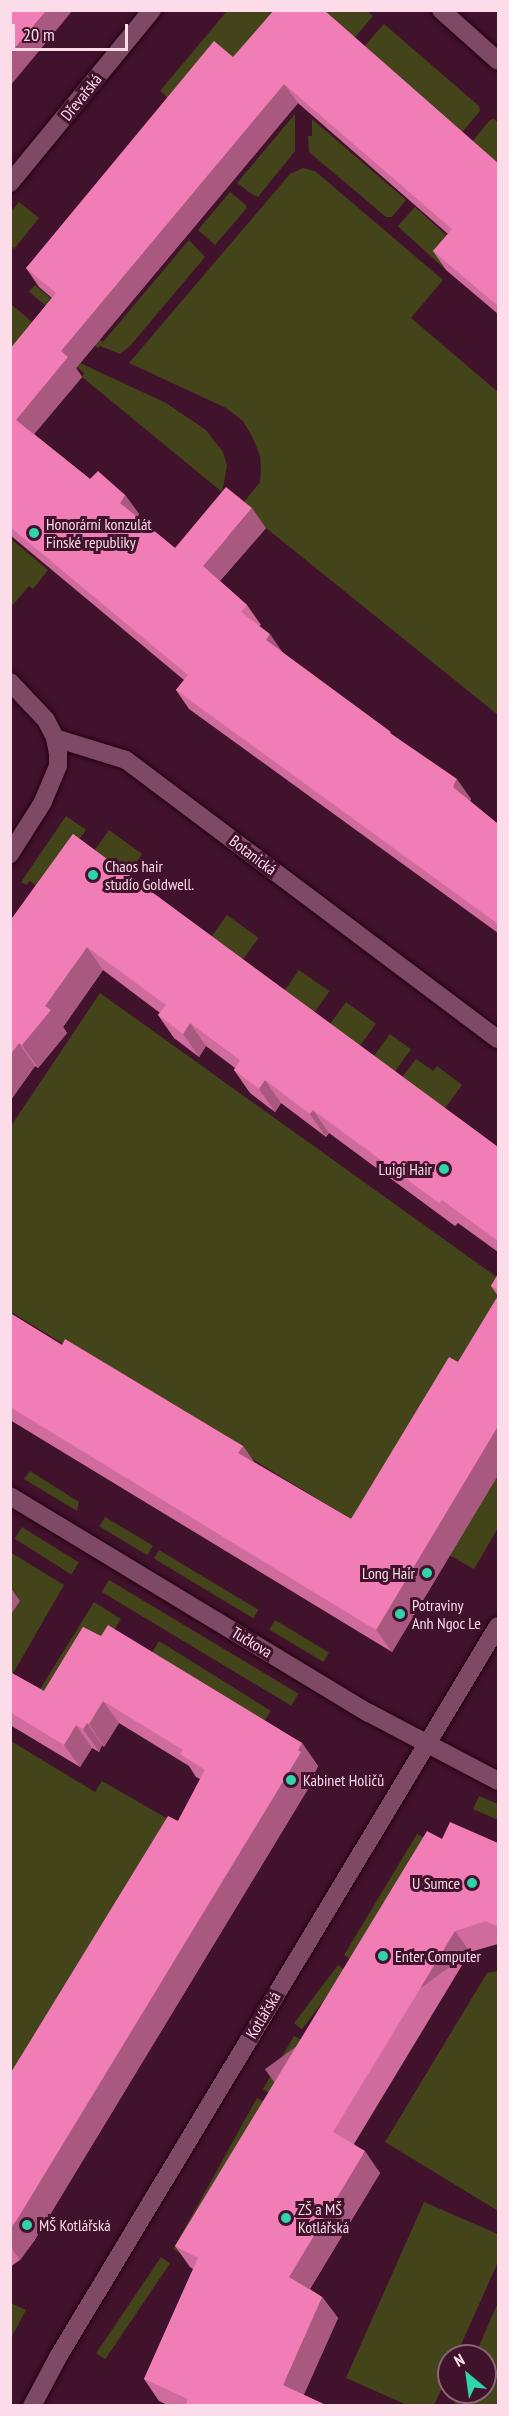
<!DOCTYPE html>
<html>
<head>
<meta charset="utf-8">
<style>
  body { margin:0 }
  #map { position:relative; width:509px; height:2416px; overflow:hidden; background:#41122b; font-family:"PT Sans Narrow",sans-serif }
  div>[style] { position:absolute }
  .green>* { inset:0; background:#43441a; transform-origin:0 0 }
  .roads { filter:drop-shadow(0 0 2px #250014) drop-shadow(0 0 2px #250014) }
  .street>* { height:18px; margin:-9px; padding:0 9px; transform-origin:9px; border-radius:9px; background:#7e4963 }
  .secondary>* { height:18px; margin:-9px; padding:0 9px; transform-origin:9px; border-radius:9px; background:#7e4963 }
  .wall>* { inset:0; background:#cf6c9d }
  .shaded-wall>* { inset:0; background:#a95880; transform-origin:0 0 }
  .building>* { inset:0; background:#f17db7 }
  .dots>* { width:16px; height:16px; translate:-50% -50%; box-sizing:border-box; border:3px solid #41122b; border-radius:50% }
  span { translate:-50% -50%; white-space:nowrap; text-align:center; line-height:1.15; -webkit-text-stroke:6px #41122b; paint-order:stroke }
  .street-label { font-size:16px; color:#fcdce9 }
  .poi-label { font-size:16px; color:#fcdce9 }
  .left { translate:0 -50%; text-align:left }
  .right { translate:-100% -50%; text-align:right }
  .frame { position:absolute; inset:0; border:12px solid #fcdce9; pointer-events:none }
  .north { position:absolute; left:437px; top:2344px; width:60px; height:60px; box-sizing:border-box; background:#41122b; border:2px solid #8c6377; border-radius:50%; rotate:331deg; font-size:16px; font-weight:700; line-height:24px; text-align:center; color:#fcdce9 }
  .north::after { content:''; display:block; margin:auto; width:21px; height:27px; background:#30d4aa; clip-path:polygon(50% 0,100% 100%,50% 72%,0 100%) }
  .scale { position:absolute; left:12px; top:24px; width:116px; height:27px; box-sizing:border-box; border:3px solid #fcdce9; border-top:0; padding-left:8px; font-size:18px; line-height:21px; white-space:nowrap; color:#fcdce9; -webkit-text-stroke:4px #41122b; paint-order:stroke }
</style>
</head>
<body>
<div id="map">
  <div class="green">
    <i style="clip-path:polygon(227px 11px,305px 11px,184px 112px,160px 91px)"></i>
    <i style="clip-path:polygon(315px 11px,367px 11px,373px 16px,351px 42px)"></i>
    <i style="clip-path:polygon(384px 24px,479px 106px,480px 111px,460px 135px,361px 50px)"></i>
    <i style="clip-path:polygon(295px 114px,295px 151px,258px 197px,253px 195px,237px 183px)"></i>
    <i style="clip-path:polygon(312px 119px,406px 200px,392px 217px,386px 217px,309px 152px,308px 136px,312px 136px)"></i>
    <i style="clip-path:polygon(494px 119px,498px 122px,498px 169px,470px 144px,490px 120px)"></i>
    <i style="clip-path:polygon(303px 168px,315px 171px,443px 280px,411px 318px,498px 392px,498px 715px,240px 507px,260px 482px,261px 467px,260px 456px,253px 438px,243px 421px,226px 408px,129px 363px,290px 174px)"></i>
    <i style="clip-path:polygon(230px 192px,246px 205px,246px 209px,215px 245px,198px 230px)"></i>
    <i style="clip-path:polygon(19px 202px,39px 218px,14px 249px,11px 246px,11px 212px)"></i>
    <i style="left:415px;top:207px;width:66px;height:26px;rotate:42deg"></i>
    <i style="clip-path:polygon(189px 240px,205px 257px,130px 346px,120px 354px,100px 346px,98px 348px,29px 292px,35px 285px,103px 342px)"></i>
    <i style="clip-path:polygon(11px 304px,80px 363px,166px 403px,206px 430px,223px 452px,227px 466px,222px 492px,82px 377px,84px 373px,43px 338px,11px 384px)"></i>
    <i style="clip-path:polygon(11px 539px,48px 570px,33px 589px,29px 586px,11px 607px)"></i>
    <i style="clip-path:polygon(66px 816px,86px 830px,42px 890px,30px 881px,26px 885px,21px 882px)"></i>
    <i style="clip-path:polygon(109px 830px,142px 854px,133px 868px,125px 870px,116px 867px,94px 851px)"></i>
    <i style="left:227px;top:915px;width:39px;height:29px;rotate:36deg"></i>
    <i style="left:299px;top:970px;width:37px;height:34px;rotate:35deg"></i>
    <i style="clip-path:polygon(100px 993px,498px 1278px,498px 1297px,362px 1526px,11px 1312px,11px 1126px)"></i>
    <i style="left:346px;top:1002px;width:37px;height:35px;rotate:36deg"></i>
    <i style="left:390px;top:1034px;width:26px;height:36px;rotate:36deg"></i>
    <i style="clip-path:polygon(416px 1059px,433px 1071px,437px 1066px,462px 1085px,440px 1115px,397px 1084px)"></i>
    <i style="clip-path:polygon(30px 1471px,79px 1502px,77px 1511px,24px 1479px)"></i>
    <i style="clip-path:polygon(498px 1473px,498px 1528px,474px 1569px,449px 1555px)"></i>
    <i style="left:105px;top:1517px;width:56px;height:11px;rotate:31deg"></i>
    <i style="left:22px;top:1527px;width:67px;height:14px;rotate:32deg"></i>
    <i style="left:159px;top:1550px;width:116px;height:10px;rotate:31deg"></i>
    <i style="clip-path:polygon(10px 1552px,64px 1585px,11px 1677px,11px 1616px)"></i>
    <i style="left:109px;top:1580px;width:221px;height:14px;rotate:31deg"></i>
    <i style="clip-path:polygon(94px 1602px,121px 1619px,101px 1650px,34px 1699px)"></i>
    <i style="left:275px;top:1620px;width:63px;height:11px;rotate:31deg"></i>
    <i style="left:159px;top:1641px;width:132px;height:24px;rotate:32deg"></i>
    <i style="clip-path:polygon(11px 1741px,95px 1792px,102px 1781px,168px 1819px,11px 2092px)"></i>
    <i style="clip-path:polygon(479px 1796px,498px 1804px,498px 1820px,473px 1809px)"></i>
    <i style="clip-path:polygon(417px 1834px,425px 1838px,353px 1961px,344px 1955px)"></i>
    <i style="left:338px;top:1965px;width:10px;height:73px;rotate:37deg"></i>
    <i style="clip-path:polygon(498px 1971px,498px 2211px,385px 2142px,487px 1973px)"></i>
    <i style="clip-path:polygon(294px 2036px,304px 2041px,271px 2094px,263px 2089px)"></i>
    <i style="left:257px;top:2098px;width:10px;height:173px;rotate:29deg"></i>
    <i style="clip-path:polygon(424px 2202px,498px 2234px,498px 2262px,456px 2356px,449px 2356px,449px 2373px,434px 2405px,407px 2405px,346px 2378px)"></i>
    <i style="left:161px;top:2257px;width:11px;height:116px;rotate:34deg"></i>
    <i style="clip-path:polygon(498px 2302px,498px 2405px,460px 2405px,454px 2403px,459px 2392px,485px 2392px,485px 2356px,475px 2356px)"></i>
    <i style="clip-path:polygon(11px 2303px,26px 2310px,11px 2338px)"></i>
  </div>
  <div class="roads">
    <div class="street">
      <i style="left:441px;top:10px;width:76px;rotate:41.8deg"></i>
      <i style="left:10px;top:183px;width:224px;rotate:-50.6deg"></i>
      <i style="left:10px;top:682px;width:52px;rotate:46.5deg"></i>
      <i style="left:46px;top:720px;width:20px;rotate:63deg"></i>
      <i style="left:55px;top:738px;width:15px;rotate:79deg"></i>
      <i style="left:58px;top:753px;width:13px;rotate:90deg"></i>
      <i style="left:58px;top:766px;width:39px;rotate:113deg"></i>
      <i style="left:43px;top:802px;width:62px;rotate:122.4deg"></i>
      <i style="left:55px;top:738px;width:74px;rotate:17.2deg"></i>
      <i style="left:126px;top:760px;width:465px;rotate:36.9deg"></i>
      <i style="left:10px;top:1496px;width:419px;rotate:31.2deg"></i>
      <i style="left:369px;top:1713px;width:146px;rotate:27.8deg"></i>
    </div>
    <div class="secondary">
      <i style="left:32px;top:2406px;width:55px;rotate:-62deg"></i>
      <i style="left:58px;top:2357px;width:853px;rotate:-58.96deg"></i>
    </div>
  </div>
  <div class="wall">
    <i style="clip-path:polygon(233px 57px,498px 163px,498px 314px,446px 270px,433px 251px,448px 234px,298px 103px,76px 368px,82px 377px,34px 434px,90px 479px,125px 495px,139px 514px,137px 517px,175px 548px,266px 528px,220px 581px,247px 605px,261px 625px,259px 626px,283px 653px,394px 736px,471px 799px,470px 801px,498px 824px,498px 823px,498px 933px,189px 709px,176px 690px,184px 680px,10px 535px,10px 349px,52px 298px,39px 287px,26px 268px)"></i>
    <i style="clip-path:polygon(73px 834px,498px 1147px,498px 1252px,458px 1223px,455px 1226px,329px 1133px,326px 1137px,281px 1103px,275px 1112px,250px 1093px,234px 1070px,235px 1068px,206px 1046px,199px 1057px,174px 1038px,158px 1015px,160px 1013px,103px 970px,63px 1027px,67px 1033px,38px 1068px,35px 1066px,10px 1101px,10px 921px)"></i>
    <i style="clip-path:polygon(498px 1274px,498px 1475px,392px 1652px,10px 1420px,10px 1313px,62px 1345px,243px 1446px,254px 1462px,351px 1519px,458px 1362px,498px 1296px,491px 1286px)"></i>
    <i style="clip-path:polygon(83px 1627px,302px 1743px,318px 1766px,315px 1772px,317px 1774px,34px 2241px,20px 2260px,10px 2267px,10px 2074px,178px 1821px,200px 1779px,196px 1777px,189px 1766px,119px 1723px,104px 1747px,102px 1745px,99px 1752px,92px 1748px,80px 1767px,10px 1725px,10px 1672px,44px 1691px)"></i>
    <i style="clip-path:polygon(442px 1839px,498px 1843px,498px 1944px,470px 1952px,354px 2144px,380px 2173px,310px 2289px,322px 2297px,338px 2318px,303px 2395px,328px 2406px,170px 2406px,159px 2401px,144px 2379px,193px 2269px,190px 2267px,175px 2246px)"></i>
  </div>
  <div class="shaded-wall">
    <i style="clip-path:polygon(47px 10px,73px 10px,10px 86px,10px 54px)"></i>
    <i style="clip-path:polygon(284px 84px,298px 103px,76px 368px,82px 377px,30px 439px,16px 420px,61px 351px)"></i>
    <i style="clip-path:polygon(125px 495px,139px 514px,133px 523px,120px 503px)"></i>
    <i style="clip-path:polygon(252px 508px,266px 528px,216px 585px,203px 566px)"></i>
    <i style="clip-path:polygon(270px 634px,283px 653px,266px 640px)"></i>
    <i style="clip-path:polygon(457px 779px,471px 799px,467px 807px,453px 787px)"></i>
    <i style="clip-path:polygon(87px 947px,103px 970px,63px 1027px,67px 1033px,38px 1068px,22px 1045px,45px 1006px)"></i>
    <i style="clip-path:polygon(190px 1023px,206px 1046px,199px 1057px,183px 1034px)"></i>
    <i style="clip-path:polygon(19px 1043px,35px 1066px,10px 1101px,10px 1055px)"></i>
    <i style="clip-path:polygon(265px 1080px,281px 1103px,275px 1112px,259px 1089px)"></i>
    <i style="left:313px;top:1110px;width:28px;height:5px;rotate:55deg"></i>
    <i style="clip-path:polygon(498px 1426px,498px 1475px,392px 1652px,376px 1630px)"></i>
    <i style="clip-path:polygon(243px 1446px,259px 1469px,238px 1453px)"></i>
    <i style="clip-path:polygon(10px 1587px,20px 1601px,10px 1616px)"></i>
    <i style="clip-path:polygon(103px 1701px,119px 1723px,104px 1747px,89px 1724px)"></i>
    <i style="clip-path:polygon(87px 1723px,102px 1745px,99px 1752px,83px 1729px)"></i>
    <i style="clip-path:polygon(76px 1725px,92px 1748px,80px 1767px,64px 1745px)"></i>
    <i style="clip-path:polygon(302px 1743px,318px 1766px,315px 1772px,317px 1774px,34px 2241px,20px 2260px,10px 2246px,10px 2229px)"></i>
    <i style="left:455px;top:1931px;width:26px;height:235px;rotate:54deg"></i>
    <i style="clip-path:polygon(365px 2151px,380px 2173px,304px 2298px,289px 2277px)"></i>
    <i style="clip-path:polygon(322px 2297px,338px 2318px,299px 2406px,283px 2385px)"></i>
  </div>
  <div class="building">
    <i style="clip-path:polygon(10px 10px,47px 10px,10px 54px)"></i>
    <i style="clip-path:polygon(274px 10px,324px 10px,498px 163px,498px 306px,433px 251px,452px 229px,284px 84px,61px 351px,68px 357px,16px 420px,90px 479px,98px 471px,125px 495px,120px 503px,175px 548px,226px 487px,252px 508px,203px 566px,247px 605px,241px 612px,270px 634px,266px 640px,391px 732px,390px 733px,457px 779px,453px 787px,498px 824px,498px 823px,498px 924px,176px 690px,188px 675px,10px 527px,10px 349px,56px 293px,26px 268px,214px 41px,233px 57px)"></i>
    <i style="clip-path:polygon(73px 834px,498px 1147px,498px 1241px,442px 1200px,439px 1203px,313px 1110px,310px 1114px,265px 1080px,259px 1089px,234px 1070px,240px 1060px,190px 1023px,183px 1034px,158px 1015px,166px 1005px,87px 947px,45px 1006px,51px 1010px,22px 1045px,19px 1043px,10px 1055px,10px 921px)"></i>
    <i style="clip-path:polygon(498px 1274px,498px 1290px,491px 1286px)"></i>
    <i style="clip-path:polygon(498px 1296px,498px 1426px,376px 1630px,10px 1407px,10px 1313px,62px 1345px,65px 1339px,243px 1446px,238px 1453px,351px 1519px,449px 1357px,458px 1362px)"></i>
    <i style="clip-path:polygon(108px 1625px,302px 1743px,298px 1750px,301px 1752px,18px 2218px,10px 2229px,10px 2074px,168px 1816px,178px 1821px,205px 1770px,180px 1754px,183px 1750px,103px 1701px,89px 1724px,87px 1723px,83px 1729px,76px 1725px,64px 1745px,10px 1712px,10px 1672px,44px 1691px,83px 1627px,101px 1636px)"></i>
    <i style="clip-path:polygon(450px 1822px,498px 1843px,498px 1927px,486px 1921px,455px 1931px,333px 2132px,365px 2151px,289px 2277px,322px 2297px,283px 2385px,328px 2406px,185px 2406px,188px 2399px,144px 2379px,198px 2258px,175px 2246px,427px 1831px,442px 1839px)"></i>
  </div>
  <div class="dots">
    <i style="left:34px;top:533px;background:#30d4aa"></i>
    <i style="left:93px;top:875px;background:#30d4aa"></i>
    <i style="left:444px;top:1169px;background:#30d4aa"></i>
    <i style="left:427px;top:1573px;background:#30d4aa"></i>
    <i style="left:400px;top:1614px;background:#30d4aa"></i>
    <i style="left:291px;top:1780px;background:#30d4aa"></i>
    <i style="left:472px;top:1883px;background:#30d4aa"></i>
    <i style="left:383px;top:1956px;background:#30d4aa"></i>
    <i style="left:286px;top:2218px;background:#30d4aa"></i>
    <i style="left:27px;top:2225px;background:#30d4aa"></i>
  </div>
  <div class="street-label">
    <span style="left:81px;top:97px;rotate:-51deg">Dřevařská</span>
    <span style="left:253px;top:855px;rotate:37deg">Botanická</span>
    <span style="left:252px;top:1642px;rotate:31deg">Tučkova</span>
    <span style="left:263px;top:2015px;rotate:-59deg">Kotlářská</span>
  </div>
  <div class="poi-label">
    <span class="left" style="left:46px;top:533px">Honorární konzulát<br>Finské republiky</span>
    <span class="left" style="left:105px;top:875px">Chaos hair<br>studio Goldwell.</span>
    <span class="right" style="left:432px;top:1169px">Luigi Hair</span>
    <span class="right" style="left:415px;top:1573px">Long Hair</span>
    <span class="left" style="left:412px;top:1614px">Potraviny<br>Anh Ngoc Le</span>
    <span class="left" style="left:303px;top:1780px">Kabinet Holičů</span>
    <span class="right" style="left:460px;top:1883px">U Sumce</span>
    <span class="left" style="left:395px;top:1956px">Enter Computer</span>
    <span class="left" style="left:298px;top:2218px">ZŠ a MŠ<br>Kotlářská</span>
    <span class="left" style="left:39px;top:2225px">MŠ Kotlářská</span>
  </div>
  <div class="frame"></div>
  <div class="north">N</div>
  <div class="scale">20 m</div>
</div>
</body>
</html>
